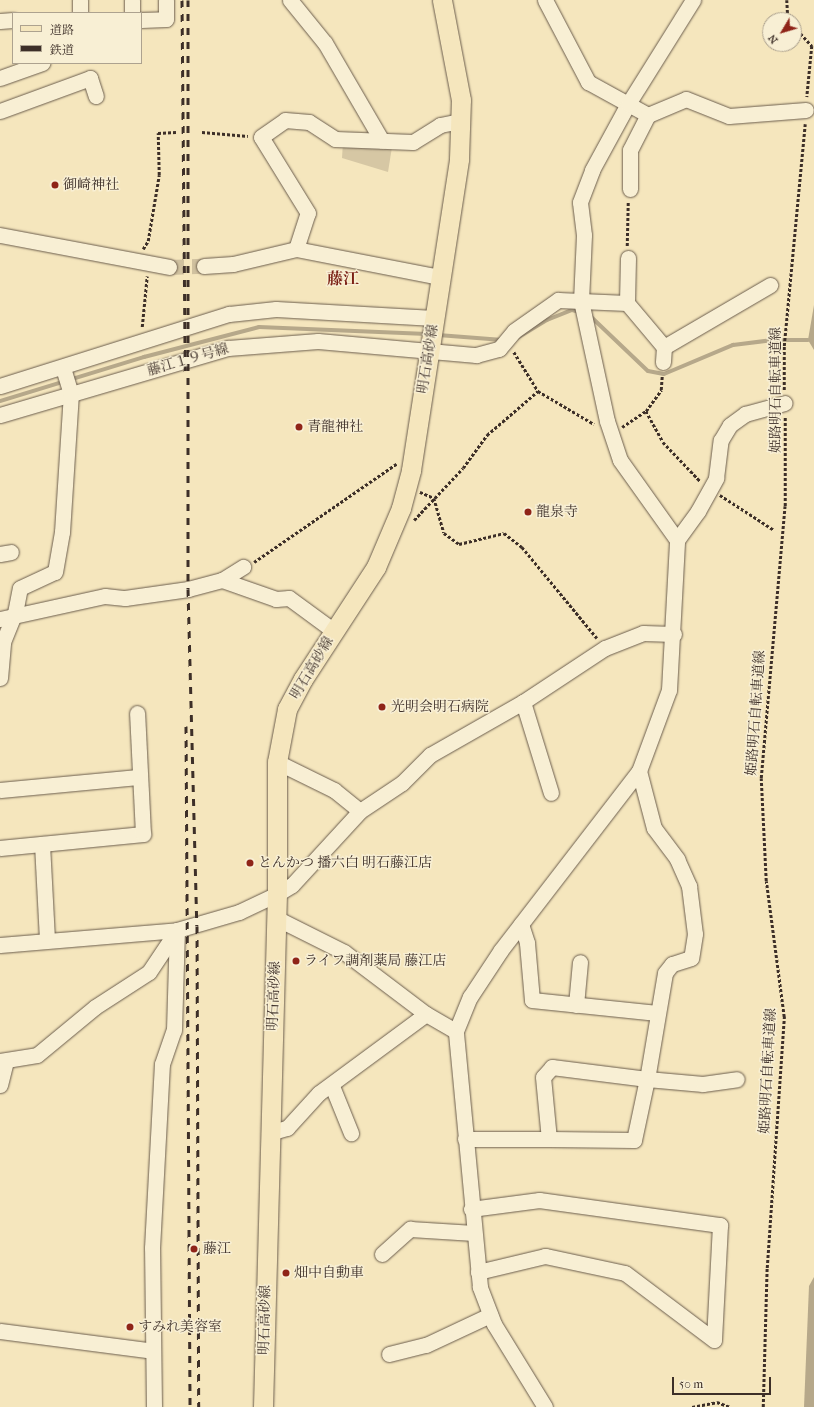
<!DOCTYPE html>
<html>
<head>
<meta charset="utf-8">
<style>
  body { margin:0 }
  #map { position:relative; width:814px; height:1407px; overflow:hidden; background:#f5e6bd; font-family:"IM FELL French Canon","Noto Serif JP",serif }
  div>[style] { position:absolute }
  .green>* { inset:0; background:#d6c7a4 }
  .water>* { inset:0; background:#b6a88a }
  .stream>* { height:4px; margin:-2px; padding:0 2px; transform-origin:2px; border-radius:2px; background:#b6a88a }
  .minor-tunnel>* { height:15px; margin-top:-7.5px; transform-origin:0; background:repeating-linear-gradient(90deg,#d0c19f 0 15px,transparent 0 23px) }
  .path>* { height:2.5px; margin-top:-1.25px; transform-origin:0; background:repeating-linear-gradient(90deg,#3d2f28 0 3px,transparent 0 5px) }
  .roads { filter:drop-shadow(0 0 1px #6b5d4d) drop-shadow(0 0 1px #6b5d4d) }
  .minor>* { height:15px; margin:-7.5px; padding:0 7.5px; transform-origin:7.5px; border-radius:7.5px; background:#f8efd4 }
  .major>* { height:19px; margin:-9.5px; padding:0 9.5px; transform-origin:9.5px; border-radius:9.5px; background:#f5e6bd }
  .rail>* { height:3px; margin-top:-1.5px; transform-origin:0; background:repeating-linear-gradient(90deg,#3d2f28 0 7px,transparent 0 14px) }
  .dots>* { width:11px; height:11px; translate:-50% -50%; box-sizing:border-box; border:2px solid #f8efd4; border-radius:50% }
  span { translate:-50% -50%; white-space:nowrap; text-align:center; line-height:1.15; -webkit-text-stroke:3px #f8efd4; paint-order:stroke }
  .poi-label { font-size:14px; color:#3d2f28 }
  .left { translate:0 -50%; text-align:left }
  .street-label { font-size:14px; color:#3d2f28 }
  .quarter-label { font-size:16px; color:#7a1f14; font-weight:700 }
  .legend { position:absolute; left:12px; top:12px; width:130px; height:52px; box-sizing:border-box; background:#f8efd4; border:1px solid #ada28f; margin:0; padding:5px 7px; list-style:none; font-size:12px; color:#3d2f28 }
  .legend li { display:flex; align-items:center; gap:8px; height:20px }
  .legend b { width:20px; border:1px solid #ada28f }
  .north { position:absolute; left:762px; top:12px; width:40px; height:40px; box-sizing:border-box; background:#f8efd4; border:1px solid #ada28f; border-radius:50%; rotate:232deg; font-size:11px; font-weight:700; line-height:16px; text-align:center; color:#3d2f28 }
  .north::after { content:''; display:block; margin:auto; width:14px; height:18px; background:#8f2418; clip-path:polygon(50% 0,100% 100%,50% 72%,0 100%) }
  .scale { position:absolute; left:672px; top:1377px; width:99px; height:18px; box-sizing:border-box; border:2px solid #3d2f28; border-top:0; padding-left:5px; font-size:12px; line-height:14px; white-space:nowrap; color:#3d2f28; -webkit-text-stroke:3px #f8efd4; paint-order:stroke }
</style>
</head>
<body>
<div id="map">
  <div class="green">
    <i style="clip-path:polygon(343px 142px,392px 147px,388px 172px,342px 158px)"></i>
  </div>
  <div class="water">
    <i style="clip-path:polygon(814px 305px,814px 350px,808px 340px)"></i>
    <i style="clip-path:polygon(814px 1277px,814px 1407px,804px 1407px,809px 1286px)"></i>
  </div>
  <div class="stream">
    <i style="left:587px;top:313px;width:84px;rotate:43.6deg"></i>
    <i style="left:648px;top:371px;width:16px;rotate:11deg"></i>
    <i style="left:664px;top:374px;width:75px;rotate:-22.8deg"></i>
    <i style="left:733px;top:345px;width:40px;rotate:-7.1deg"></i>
    <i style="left:773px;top:340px;width:35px"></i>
    <i style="left:438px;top:335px;width:65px;rotate:4.4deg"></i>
    <i style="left:512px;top:341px;width:41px;rotate:-31deg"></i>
    <i style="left:547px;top:320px;width:27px;rotate:-22deg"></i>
    <i style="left:572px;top:310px;width:8px;rotate:14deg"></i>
    <i style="left:0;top:401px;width:151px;rotate:-17deg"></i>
    <i style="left:144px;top:357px;width:119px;rotate:-14.6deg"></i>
    <i style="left:259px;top:327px;width:168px;rotate:2.4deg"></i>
  </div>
  <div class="minor-tunnel">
    <i style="left:169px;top:267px;width:35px;rotate:-2deg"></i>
  </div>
  <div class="path">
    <i style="left:787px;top:0;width:20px;rotate:87deg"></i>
    <i style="left:794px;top:26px;width:27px;rotate:48deg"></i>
    <i style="left:812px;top:46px;width:51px;rotate:95.6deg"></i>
    <i style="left:202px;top:132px;width:46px;rotate:5deg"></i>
    <i style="left:627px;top:246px;width:45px;rotate:-88.7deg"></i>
    <i style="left:143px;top:249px;width:9px;rotate:-58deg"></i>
    <i style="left:148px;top:241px;width:67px;rotate:-80.5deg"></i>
    <i style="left:159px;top:175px;width:42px;rotate:-91.4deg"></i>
    <i style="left:158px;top:133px;width:18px;rotate:-3deg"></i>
    <i style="left:142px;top:327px;width:51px;rotate:-84.4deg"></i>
    <i style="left:514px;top:352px;width:46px;rotate:58.4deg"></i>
    <i style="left:538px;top:391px;width:65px;rotate:30.5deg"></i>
    <i style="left:784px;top:390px;width:44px;rotate:-90deg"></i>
    <i style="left:784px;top:346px;width:223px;rotate:-84.6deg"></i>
    <i style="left:646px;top:411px;width:35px;rotate:61deg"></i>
    <i style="left:663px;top:442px;width:54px;rotate:46.5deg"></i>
    <i style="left:622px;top:427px;width:29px;rotate:-34deg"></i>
    <i style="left:646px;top:411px;width:26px;rotate:-54deg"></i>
    <i style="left:661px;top:390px;width:15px;rotate:-86deg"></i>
    <i style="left:420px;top:492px;width:15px;rotate:23deg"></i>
    <i style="left:434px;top:498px;width:36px;rotate:74deg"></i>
    <i style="left:444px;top:533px;width:19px;rotate:36deg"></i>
    <i style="left:459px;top:544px;width:46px;rotate:-13.7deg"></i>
    <i style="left:504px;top:533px;width:23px;rotate:38deg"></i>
    <i style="left:522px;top:547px;width:118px;rotate:50.5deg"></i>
    <i style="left:720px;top:495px;width:64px;rotate:32.9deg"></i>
    <i style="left:414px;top:520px;width:71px;rotate:-46.7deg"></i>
    <i style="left:463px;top:468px;width:41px;rotate:-54deg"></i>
    <i style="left:487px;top:435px;width:67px;rotate:-40.8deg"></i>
    <i style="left:254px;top:562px;width:173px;rotate:-34.6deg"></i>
    <i style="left:692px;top:1407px;width:25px;rotate:-11deg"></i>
    <i style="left:717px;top:1402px;width:14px;rotate:21deg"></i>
    <i style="left:763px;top:1407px;width:139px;rotate:-88.4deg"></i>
    <i style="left:767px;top:1268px;width:252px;rotate:-86.1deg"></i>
    <i style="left:784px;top:1017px;width:137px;rotate:-97.5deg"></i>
    <i style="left:766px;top:881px;width:103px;rotate:-92.8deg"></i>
    <i style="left:761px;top:778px;width:273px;rotate:-85deg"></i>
    <i style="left:785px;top:506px;width:89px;rotate:-90deg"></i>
  </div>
  <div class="roads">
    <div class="minor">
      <i style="left:132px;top:0;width:13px;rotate:90deg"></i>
      <i style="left:290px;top:0;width:55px;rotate:50.9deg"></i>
      <i style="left:325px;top:43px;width:113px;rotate:59.8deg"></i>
      <i style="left:545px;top:0;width:93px;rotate:62.3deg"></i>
      <i style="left:588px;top:82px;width:68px;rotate:28.8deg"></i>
      <i style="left:648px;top:115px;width:41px;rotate:-22.8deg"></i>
      <i style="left:686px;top:99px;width:46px;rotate:21.6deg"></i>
      <i style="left:729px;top:116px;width:77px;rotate:-4.5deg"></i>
      <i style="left:80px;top:13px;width:13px;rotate:-90deg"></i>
      <i style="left:141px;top:20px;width:25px;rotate:-2deg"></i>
      <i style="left:166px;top:19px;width:19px;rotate:-90deg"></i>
      <i style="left:0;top:21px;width:13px;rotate:-4deg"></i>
      <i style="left:0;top:78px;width:45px;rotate:-19.7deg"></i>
      <i style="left:0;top:111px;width:96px;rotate:-20.1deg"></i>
      <i style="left:90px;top:78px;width:19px;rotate:72deg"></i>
      <i style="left:630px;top:189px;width:39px;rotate:-90deg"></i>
      <i style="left:630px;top:150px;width:39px;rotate:-63deg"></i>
      <i style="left:0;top:235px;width:172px;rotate:10.7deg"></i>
      <i style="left:296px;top:249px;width:38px;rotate:-72deg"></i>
      <i style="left:308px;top:213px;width:89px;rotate:-121.7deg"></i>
      <i style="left:261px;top:137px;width:29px;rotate:-35deg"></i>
      <i style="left:285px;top:120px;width:24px;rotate:5deg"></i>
      <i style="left:309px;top:122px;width:31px;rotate:33deg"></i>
      <i style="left:335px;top:139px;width:78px;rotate:2.2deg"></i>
      <i style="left:413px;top:142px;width:32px;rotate:-32deg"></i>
      <i style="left:440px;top:125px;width:20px;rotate:-11deg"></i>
      <i style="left:628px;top:258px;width:45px;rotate:91.3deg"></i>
      <i style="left:627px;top:303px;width:57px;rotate:49.9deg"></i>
      <i style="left:664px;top:347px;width:15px;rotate:94deg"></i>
      <i style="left:204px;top:266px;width:29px;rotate:-4deg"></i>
      <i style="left:233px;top:264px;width:65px;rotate:-13.4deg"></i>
      <i style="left:296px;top:249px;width:147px;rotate:11deg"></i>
      <i style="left:664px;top:347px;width:123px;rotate:-30.3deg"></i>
      <i style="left:0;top:386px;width:240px;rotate:-17.5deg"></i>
      <i style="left:229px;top:314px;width:47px;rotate:-6.1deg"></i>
      <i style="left:276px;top:309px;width:158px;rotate:3.3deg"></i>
      <i style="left:0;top:415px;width:238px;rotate:-16.4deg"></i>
      <i style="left:228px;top:348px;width:90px;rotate:-4.4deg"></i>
      <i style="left:318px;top:341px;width:159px;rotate:5.1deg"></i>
      <i style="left:476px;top:355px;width:24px;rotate:-15deg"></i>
      <i style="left:499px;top:349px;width:23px;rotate:-50deg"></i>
      <i style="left:514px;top:331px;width:54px;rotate:-35.2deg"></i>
      <i style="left:558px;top:300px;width:69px;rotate:2.5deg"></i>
      <i style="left:677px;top:540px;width:36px;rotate:-54deg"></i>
      <i style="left:698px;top:511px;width:38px;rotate:-61deg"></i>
      <i style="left:716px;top:478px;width:38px;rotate:-83deg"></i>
      <i style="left:721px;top:440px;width:17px;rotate:-59deg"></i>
      <i style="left:730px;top:425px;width:19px;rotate:-36deg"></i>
      <i style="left:745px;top:414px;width:41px;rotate:-15.4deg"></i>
      <i style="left:0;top:554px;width:11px;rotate:-10deg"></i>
      <i style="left:222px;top:580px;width:57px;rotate:19.4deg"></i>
      <i style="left:276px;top:599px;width:13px;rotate:-4deg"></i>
      <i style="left:289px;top:598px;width:56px;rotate:36.3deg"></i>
      <i style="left:0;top:619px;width:107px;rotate:-12.4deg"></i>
      <i style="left:105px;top:596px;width:20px;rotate:6deg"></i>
      <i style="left:125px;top:598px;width:64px;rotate:-8.1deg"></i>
      <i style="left:188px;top:589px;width:35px;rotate:-15deg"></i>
      <i style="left:222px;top:580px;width:25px;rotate:-32deg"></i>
      <i style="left:0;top:678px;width:36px;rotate:-85deg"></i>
      <i style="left:3px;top:642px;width:31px;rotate:-68deg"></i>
      <i style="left:15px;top:613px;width:25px;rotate:-79deg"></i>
      <i style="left:20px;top:588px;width:38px;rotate:-25deg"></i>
      <i style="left:55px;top:572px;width:41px;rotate:-80.1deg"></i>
      <i style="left:62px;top:532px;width:138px;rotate:-86.3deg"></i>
      <i style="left:71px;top:394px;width:28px;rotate:-107deg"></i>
      <i style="left:523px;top:702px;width:95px;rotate:72.9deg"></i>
      <i style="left:277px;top:762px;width:64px;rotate:26.2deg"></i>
      <i style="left:334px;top:790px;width:33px;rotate:39deg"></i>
      <i style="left:639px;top:771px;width:59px;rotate:75.3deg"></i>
      <i style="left:654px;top:828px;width:39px;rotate:53deg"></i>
      <i style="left:677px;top:859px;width:30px;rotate:66deg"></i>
      <i style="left:689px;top:886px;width:48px;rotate:82.9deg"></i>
      <i style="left:695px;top:934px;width:24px;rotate:99deg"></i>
      <i style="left:691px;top:958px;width:20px;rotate:162deg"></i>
      <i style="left:672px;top:964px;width:11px;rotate:128deg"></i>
      <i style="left:665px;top:973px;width:108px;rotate:99.6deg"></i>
      <i style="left:647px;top:1079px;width:56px;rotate:5.1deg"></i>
      <i style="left:703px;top:1084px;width:34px;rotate:-8deg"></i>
      <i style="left:0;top:790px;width:139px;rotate:-5.4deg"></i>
      <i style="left:42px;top:844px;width:96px;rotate:87deg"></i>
      <i style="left:0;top:848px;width:144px;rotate:-5.6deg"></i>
      <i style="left:143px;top:834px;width:121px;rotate:-92.8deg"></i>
      <i style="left:276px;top:918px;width:76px;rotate:26.6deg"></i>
      <i style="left:344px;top:952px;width:103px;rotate:37.1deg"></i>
      <i style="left:426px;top:1014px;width:34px;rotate:30deg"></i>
      <i style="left:521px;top:924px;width:20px;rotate:72deg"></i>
      <i style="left:527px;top:943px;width:57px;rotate:85deg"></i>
      <i style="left:532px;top:1000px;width:126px;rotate:5.9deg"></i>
      <i style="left:0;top:945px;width:178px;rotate:-4.8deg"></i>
      <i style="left:177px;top:930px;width:65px;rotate:-16.2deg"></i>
      <i style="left:239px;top:912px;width:42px;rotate:-25.3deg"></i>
      <i style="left:277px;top:894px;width:17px;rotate:-31deg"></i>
      <i style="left:292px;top:885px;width:100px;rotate:-47.4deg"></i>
      <i style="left:360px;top:811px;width:50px;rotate:-33.7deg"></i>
      <i style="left:402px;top:783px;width:40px;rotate:-45deg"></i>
      <i style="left:430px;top:755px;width:107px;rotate:-29.7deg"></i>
      <i style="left:523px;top:702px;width:98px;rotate:-33.4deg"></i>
      <i style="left:605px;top:648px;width:41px;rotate:-21.5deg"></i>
      <i style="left:643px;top:633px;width:31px;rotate:2deg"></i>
      <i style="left:576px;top:1005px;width:43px;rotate:-84.7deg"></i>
      <i style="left:0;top:1061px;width:37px;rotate:-9deg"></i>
      <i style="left:37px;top:1055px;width:75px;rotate:-39.6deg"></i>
      <i style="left:95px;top:1007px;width:64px;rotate:-32.9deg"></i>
      <i style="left:149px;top:972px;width:50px;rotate:-56.3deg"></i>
      <i style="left:0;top:1085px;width:25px;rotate:-76deg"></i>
      <i style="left:332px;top:1086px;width:51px;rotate:68deg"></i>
      <i style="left:269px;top:1133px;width:19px;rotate:-16deg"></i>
      <i style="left:287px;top:1128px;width:47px;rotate:-47.6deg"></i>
      <i style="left:319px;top:1093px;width:133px;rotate:-36.4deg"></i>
      <i style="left:465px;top:1139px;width:84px"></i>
      <i style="left:549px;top:1139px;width:85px;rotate:0.7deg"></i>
      <i style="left:634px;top:1140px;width:62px;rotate:-78deg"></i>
      <i style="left:647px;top:1079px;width:96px;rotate:-172.8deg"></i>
      <i style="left:552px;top:1067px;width:13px;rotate:132deg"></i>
      <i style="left:543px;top:1077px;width:62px;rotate:84.5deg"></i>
      <i style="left:471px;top:1209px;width:69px;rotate:-7.5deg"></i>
      <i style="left:539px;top:1200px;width:183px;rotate:7.9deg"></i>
      <i style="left:720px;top:1225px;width:115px;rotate:93deg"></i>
      <i style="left:714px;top:1340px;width:111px;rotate:-143deg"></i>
      <i style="left:625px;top:1273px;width:82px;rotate:-168deg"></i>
      <i style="left:545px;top:1256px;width:69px;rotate:166.6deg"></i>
      <i style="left:382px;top:1254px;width:38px;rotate:-42deg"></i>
      <i style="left:410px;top:1229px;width:64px;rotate:3.6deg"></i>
      <i style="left:0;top:1331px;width:154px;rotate:7.4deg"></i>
      <i style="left:389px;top:1354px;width:38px;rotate:-14deg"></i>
      <i style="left:426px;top:1345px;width:71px;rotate:-25.1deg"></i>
      <i style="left:154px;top:1407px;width:159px;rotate:-90.7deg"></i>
      <i style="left:152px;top:1248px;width:184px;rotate:-86.9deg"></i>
      <i style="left:162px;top:1064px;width:36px;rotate:-71deg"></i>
      <i style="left:174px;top:1030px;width:100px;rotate:-88.3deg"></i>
      <i style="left:545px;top:1407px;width:97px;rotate:-121.6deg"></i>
      <i style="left:494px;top:1324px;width:40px;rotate:-111deg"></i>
      <i style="left:480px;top:1287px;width:257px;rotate:-95.4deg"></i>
      <i style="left:456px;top:1031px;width:37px;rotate:-68deg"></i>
      <i style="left:470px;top:997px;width:56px;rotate:-56.6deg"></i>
      <i style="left:501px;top:950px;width:226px;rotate:-52.4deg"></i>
      <i style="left:639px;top:771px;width:86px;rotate:-69.7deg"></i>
      <i style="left:669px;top:690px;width:150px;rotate:-86.9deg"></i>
      <i style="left:677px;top:540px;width:98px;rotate:-125.5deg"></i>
      <i style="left:620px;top:460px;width:41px;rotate:-108.4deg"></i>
      <i style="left:607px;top:421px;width:123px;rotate:-102.2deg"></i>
      <i style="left:581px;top:301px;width:66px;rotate:-87.4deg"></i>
      <i style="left:584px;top:235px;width:33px;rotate:-97deg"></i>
      <i style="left:580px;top:202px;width:34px;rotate:-69deg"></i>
      <i style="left:592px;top:170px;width:75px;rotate:-61.4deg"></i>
      <i style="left:628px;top:104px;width:123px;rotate:-58deg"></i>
    </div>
    <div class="major">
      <i style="left:263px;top:1407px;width:513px;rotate:-88.44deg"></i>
      <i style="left:277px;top:894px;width:132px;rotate:-90deg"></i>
      <i style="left:277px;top:762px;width:54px;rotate:-79.3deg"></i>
      <i style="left:287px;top:709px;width:34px;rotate:-62deg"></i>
      <i style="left:303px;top:679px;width:134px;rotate:-56.9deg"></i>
      <i style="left:376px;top:567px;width:64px;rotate:-67deg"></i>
      <i style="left:401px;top:508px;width:39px;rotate:-75deg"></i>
      <i style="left:411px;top:470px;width:315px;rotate:-81.2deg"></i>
      <i style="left:459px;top:159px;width:59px;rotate:-88.1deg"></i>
      <i style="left:461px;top:100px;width:102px;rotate:-100.8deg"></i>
    </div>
  </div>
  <div class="rail">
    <i style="left:182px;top:0;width:376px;rotate:89.5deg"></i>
    <i style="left:188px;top:0;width:589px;rotate:90deg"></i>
    <i style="left:188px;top:589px;width:337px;rotate:88.5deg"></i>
    <i style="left:197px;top:926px;width:481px;rotate:89.8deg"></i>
    <i style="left:186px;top:726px;width:681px;rotate:89.66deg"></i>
  </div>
  <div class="dots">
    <i style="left:55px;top:185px;background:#8f2418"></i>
    <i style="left:299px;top:427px;background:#8f2418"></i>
    <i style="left:528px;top:512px;background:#8f2418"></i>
    <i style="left:382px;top:707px;background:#8f2418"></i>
    <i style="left:250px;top:863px;background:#8f2418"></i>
    <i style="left:296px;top:961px;background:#8f2418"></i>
    <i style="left:194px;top:1249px;background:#8f2418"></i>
    <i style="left:286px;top:1273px;background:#8f2418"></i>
    <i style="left:130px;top:1327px;background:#8f2418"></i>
  </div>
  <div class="poi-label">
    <span class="left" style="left:63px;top:185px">御崎神社</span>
    <span class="left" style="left:307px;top:427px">青龍神社</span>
    <span class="left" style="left:536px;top:512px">龍泉寺</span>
    <span class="left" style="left:391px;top:707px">光明会明石病院</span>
    <span class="left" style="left:258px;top:863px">とんかつ 播六白 明石藤江店</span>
    <span class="left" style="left:304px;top:961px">ライフ調剤薬局 藤江店</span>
    <span class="left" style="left:203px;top:1249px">藤江</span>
    <span class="left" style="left:294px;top:1273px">畑中自動車</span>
    <span class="left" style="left:138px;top:1327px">すみれ美容室</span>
  </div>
  <div class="street-label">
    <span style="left:428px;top:359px;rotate:-81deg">明石高砂線</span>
    <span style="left:188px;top:360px;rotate:-16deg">藤江１９号線</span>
    <span style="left:776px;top:390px;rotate:-90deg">姫路明石自転車道線</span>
    <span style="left:312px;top:668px;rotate:-59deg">明石高砂線</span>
    <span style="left:756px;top:713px;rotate:-86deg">姫路明石自転車道線</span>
    <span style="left:274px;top:996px;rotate:-88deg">明石高砂線</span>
    <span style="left:768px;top:1071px;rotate:-87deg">姫路明石自転車道線</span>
    <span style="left:265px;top:1320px;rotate:-89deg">明石高砂線</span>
  </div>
  <div class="quarter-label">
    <span style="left:343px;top:279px">藤江</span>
  </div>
  <ul class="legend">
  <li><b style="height:5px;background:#f5e6bd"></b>道路</li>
  <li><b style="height:5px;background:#3d2f28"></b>鉄道</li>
  </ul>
  <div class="north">N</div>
  <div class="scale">50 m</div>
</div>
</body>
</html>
